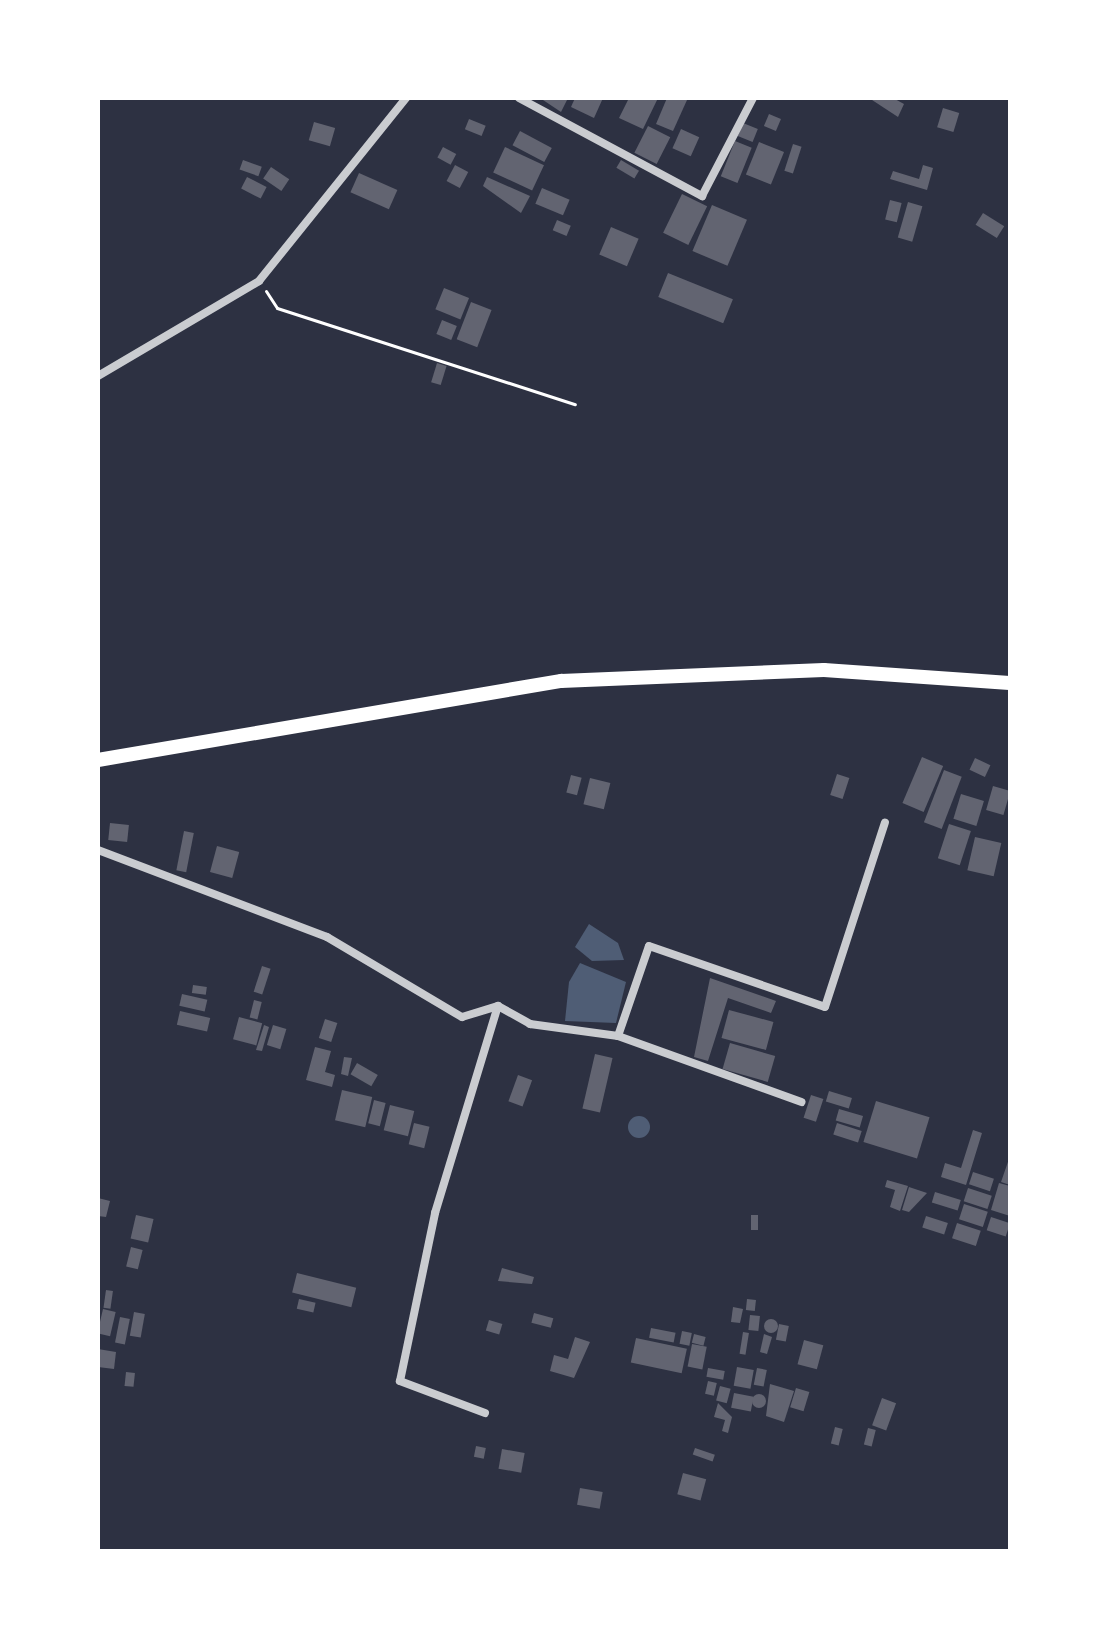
<!DOCTYPE html>
<html>
<head>
<meta charset="utf-8">
<style>
  body { margin:0 }
  #map { position:relative; width:1108px; height:1649px; overflow:hidden; background:#2d3142; font-family:"Sofia Sans Condensed",sans-serif }
  div>[style] { position:absolute }
  .water>* { inset:0; background:#4f5d75 }
  .round { border-radius:50% }
  .building>* { inset:0; background:#626471; transform-origin:0 0 }
  .path>* { height:3px; margin:-1.5px; padding:0 1.5px; transform-origin:1.5px; border-radius:1.5px; background:#fff }
  .minor>* { height:8px; margin:-4px; padding:0 4px; transform-origin:4px; border-radius:4px; background:#caccd0 }
  .primary>* { height:14px; margin:-7px; padding:0 7px; transform-origin:7px; border-radius:7px; background:#fff }
  span { translate:-50% -50%; white-space:nowrap; text-align:center; line-height:1.15; -webkit-text-stroke:6px #fff; paint-order:stroke }
  .frame { position:absolute; inset:0; border:100px solid #fff; pointer-events:none }
</style>
</head>
<body>
<div id="map">
  <div class="water">
    <i style="clip-path:polygon(589px 924px,618px 943px,624px 960px,592px 961px,575px 947px)"></i>
    <i style="clip-path:polygon(580px 963px,626px 982px,616px 1023px,565px 1021px,569px 982px)"></i>
    <i class="round" style="left:628px;top:1116px;width:22px;height:22px"></i>
  </div>
  <div class="building">
    <i style="clip-path:polygon(540px 98px,568px 98px,561px 112px)"></i>
    <i style="clip-path:polygon(575px 98px,603px 98px,594px 118px,571px 107px)"></i>
    <i style="clip-path:polygon(629px 98px,658px 98px,643px 129px,619px 118px)"></i>
    <i style="clip-path:polygon(667px 98px,687px 100px,673px 131px,656px 124px)"></i>
    <i style="clip-path:polygon(869px 98px,893px 98px,904px 104px,898px 117px)"></i>
    <i style="left:943px;top:108px;width:17px;height:20px;rotate:17deg"></i>
    <i style="left:769px;top:114px;width:13px;height:13px;rotate:23deg"></i>
    <i style="left:469px;top:119px;width:18px;height:11px;rotate:22deg"></i>
    <i style="left:314px;top:122px;width:22px;height:19px;rotate:16deg"></i>
    <i style="left:743px;top:123px;width:16px;height:14px;rotate:22deg"></i>
    <i style="left:648px;top:126px;width:25px;height:30px;rotate:27deg"></i>
    <i style="left:681px;top:129px;width:20px;height:21px;rotate:24deg"></i>
    <i style="left:520px;top:131px;width:36px;height:16px;rotate:28deg"></i>
    <i style="left:735px;top:141px;width:18px;height:38px;rotate:22deg"></i>
    <i style="left:759px;top:142px;width:27px;height:35px;rotate:22deg"></i>
    <i style="left:793px;top:144px;width:9px;height:28px;rotate:18deg"></i>
    <i style="left:443px;top:147px;width:15px;height:12px;rotate:28deg"></i>
    <i style="left:505px;top:147px;width:43px;height:28px;rotate:25deg"></i>
    <i style="left:243px;top:160px;width:20px;height:10px;rotate:20deg"></i>
    <i style="left:621px;top:160px;width:21px;height:9px;rotate:31deg"></i>
    <i style="left:455px;top:165px;width:15px;height:18px;rotate:28deg"></i>
    <i style="clip-path:polygon(923px 165px,933px 168px,927px 190px,890px 179px,893px 171px,919px 179px)"></i>
    <i style="left:271px;top:167px;width:22px;height:14px;rotate:34deg"></i>
    <i style="left:359px;top:173px;width:42px;height:21px;rotate:24deg"></i>
    <i style="left:247px;top:177px;width:22px;height:13px;rotate:27deg"></i>
    <i style="clip-path:polygon(487px 177px,530px 196px,521px 213px,483px 186px)"></i>
    <i style="left:542px;top:188px;width:30px;height:17px;rotate:23deg"></i>
    <i style="left:682px;top:194px;width:28px;height:43px;rotate:26deg"></i>
    <i style="left:890px;top:200px;width:12px;height:20px;rotate:14deg"></i>
    <i style="left:908px;top:202px;width:15px;height:37px;rotate:16deg"></i>
    <i style="left:712px;top:205px;width:38px;height:50px;rotate:23deg"></i>
    <i style="left:983px;top:213px;width:25px;height:14px;rotate:32deg"></i>
    <i style="left:557px;top:220px;width:15px;height:11px;rotate:23deg"></i>
    <i style="left:611px;top:227px;width:30px;height:30px;rotate:23deg"></i>
    <i style="left:668px;top:273px;width:70px;height:26px;rotate:22deg"></i>
    <i style="left:444px;top:288px;width:27px;height:23px;rotate:22deg"></i>
    <i style="left:471px;top:302px;width:22px;height:40px;rotate:21deg"></i>
    <i style="left:442px;top:320px;width:16px;height:15px;rotate:22deg"></i>
    <i style="left:437px;top:363px;width:10px;height:20px;rotate:17deg"></i>
    <i style="left:922px;top:757px;width:23px;height:50px;rotate:23deg"></i>
    <i style="left:975px;top:758px;width:17px;height:13px;rotate:25deg"></i>
    <i style="left:944px;top:770px;width:19px;height:56px;rotate:21deg"></i>
    <i style="left:837px;top:774px;width:13px;height:22px;rotate:18deg"></i>
    <i style="left:571px;top:775px;width:11px;height:18px;rotate:15deg"></i>
    <i style="left:590px;top:778px;width:21px;height:27px;rotate:14deg"></i>
    <i style="left:993px;top:786px;width:18px;height:25px;rotate:16deg"></i>
    <i style="left:961px;top:794px;width:24px;height:26px;rotate:17deg"></i>
    <i style="left:110px;top:823px;width:19px;height:17px;rotate:6deg"></i>
    <i style="left:949px;top:824px;width:23px;height:36px;rotate:18deg"></i>
    <i style="left:184px;top:831px;width:10px;height:40px;rotate:11deg"></i>
    <i style="left:975px;top:837px;width:27px;height:34px;rotate:13deg"></i>
    <i style="left:217px;top:846px;width:23px;height:27px;rotate:15deg"></i>
    <i style="left:262px;top:966px;width:9px;height:27px;rotate:18deg"></i>
    <i style="clip-path:polygon(710px 978px,776px 1001px,771px 1013px,728px 998px,708px 1061px,694px 1057px)"></i>
    <i style="left:193px;top:985px;width:14px;height:8px;rotate:8deg"></i>
    <i style="left:182px;top:994px;width:26px;height:12px;rotate:13deg"></i>
    <i style="left:254px;top:1000px;width:8px;height:18px;rotate:14deg"></i>
    <i style="left:729px;top:1010px;width:46px;height:29px;rotate:15deg"></i>
    <i style="left:180px;top:1011px;width:31px;height:14px;rotate:13deg"></i>
    <i style="left:239px;top:1017px;width:24px;height:23px;rotate:15deg"></i>
    <i style="left:325px;top:1019px;width:13px;height:20px;rotate:18deg"></i>
    <i style="clip-path:polygon(264px 1025px,269px 1027px,262px 1051px,256px 1050px)"></i>
    <i style="left:273px;top:1025px;width:14px;height:21px;rotate:17deg"></i>
    <i style="left:730px;top:1043px;width:47px;height:27px;rotate:16deg"></i>
    <i style="clip-path:polygon(315px 1047px,331px 1051px,325px 1072px,335px 1075px,332px 1087px,306px 1080px)"></i>
    <i style="left:595px;top:1054px;width:18px;height:56px;rotate:13deg"></i>
    <i style="clip-path:polygon(344px 1057px,352px 1058px,348px 1076px,341px 1074px)"></i>
    <i style="left:357px;top:1063px;width:24px;height:13px;rotate:30deg"></i>
    <i style="left:518px;top:1075px;width:15px;height:28px;rotate:20deg"></i>
    <i style="left:342px;top:1090px;width:31px;height:31px;rotate:13deg"></i>
    <i style="left:829px;top:1091px;width:24px;height:11px;rotate:17deg"></i>
    <i style="left:811px;top:1095px;width:13px;height:24px;rotate:18deg"></i>
    <i style="left:374px;top:1100px;width:12px;height:24px;rotate:14deg"></i>
    <i style="left:876px;top:1101px;width:56px;height:43px;rotate:17deg"></i>
    <i style="left:390px;top:1105px;width:25px;height:26px;rotate:14deg"></i>
    <i style="left:839px;top:1109px;width:25px;height:12px;rotate:16deg"></i>
    <i style="left:414px;top:1123px;width:16px;height:22px;rotate:14deg"></i>
    <i style="left:837px;top:1123px;width:26px;height:12px;rotate:18deg"></i>
    <i style="clip-path:polygon(973px 1130px,982px 1133px,966px 1185px,941px 1177px,945px 1163px,961px 1168px)"></i>
    <i style="clip-path:polygon(1010px 1156px,1010px 1185px,1001px 1182px)"></i>
    <i style="left:973px;top:1172px;width:22px;height:13px;rotate:18deg"></i>
    <i style="clip-path:polygon(887px 1180px,908px 1186px,900px 1211px,890px 1207px,895px 1190px,885px 1187px)"></i>
    <i style="clip-path:polygon(999px 1183px,1010px 1186px,1010px 1216px,991px 1210px)"></i>
    <i style="clip-path:polygon(909px 1187px,927px 1193px,909px 1212px,902px 1210px)"></i>
    <i style="left:968px;top:1188px;width:25px;height:14px;rotate:18deg"></i>
    <i style="left:935px;top:1192px;width:27px;height:11px;rotate:17deg"></i>
    <i style="clip-path:polygon(98px 1198px,110px 1201px,106px 1217px,98px 1216px)"></i>
    <i style="left:964px;top:1204px;width:25px;height:16px;rotate:18deg"></i>
    <i style="left:136px;top:1215px;width:18px;height:24px;rotate:13deg"></i>
    <i style="left:751px;top:1215px;width:7px;height:15px"></i>
    <i style="left:926px;top:1216px;width:23px;height:12px;rotate:18deg"></i>
    <i style="left:991px;top:1217px;width:20px;height:14px;rotate:18deg"></i>
    <i style="left:957px;top:1223px;width:25px;height:16px;rotate:18deg"></i>
    <i style="left:131px;top:1247px;width:12px;height:20px;rotate:14deg"></i>
    <i style="clip-path:polygon(502px 1268px,534px 1277px,532px 1284px,498px 1281px)"></i>
    <i style="left:297px;top:1273px;width:61px;height:20px;rotate:14deg"></i>
    <i style="left:106px;top:1290px;width:7px;height:18px;rotate:8deg"></i>
    <i style="left:299px;top:1299px;width:17px;height:10px;rotate:13deg"></i>
    <i style="left:747px;top:1299px;width:9px;height:11px;rotate:6deg"></i>
    <i style="clip-path:polygon(733px 1307px,743px 1309px,740px 1323px,731px 1322px)"></i>
    <i style="left:103px;top:1309px;width:13px;height:25px;rotate:13deg"></i>
    <i style="left:134px;top:1312px;width:11px;height:24px;rotate:10deg"></i>
    <i style="left:534px;top:1313px;width:20px;height:10px;rotate:15deg"></i>
    <i style="left:750px;top:1315px;width:10px;height:15px;rotate:6deg"></i>
    <i style="left:120px;top:1317px;width:10px;height:26px;rotate:11deg"></i>
    <i class="round" style="left:764px;top:1319px;width:14px;height:14px"></i>
    <i style="left:489px;top:1320px;width:14px;height:11px;rotate:17deg"></i>
    <i style="left:779px;top:1324px;width:10px;height:16px;rotate:11deg"></i>
    <i style="left:651px;top:1328px;width:25px;height:10px;rotate:11deg"></i>
    <i style="left:682px;top:1331px;width:10px;height:13px;rotate:11deg"></i>
    <i style="left:743px;top:1332px;width:6px;height:22px;rotate:9deg"></i>
    <i style="left:694px;top:1334px;width:12px;height:9px;rotate:14deg"></i>
    <i style="clip-path:polygon(764px 1334px,772px 1337px,767px 1354px,760px 1352px)"></i>
    <i style="clip-path:polygon(575px 1337px,590px 1342px,574px 1378px,550px 1371px,554px 1355px,568px 1359px)"></i>
    <i style="left:636px;top:1338px;width:52px;height:25px;rotate:12deg"></i>
    <i style="left:804px;top:1340px;width:20px;height:25px;rotate:15deg"></i>
    <i style="left:692px;top:1344px;width:15px;height:23px;rotate:11deg"></i>
    <i style="clip-path:polygon(98px 1349px,116px 1352px,114px 1369px,98px 1367px)"></i>
    <i style="left:737px;top:1367px;width:17px;height:19px;rotate:10deg"></i>
    <i style="left:708px;top:1368px;width:17px;height:9px;rotate:10deg"></i>
    <i style="left:757px;top:1368px;width:10px;height:17px;rotate:11deg"></i>
    <i style="left:126px;top:1372px;width:9px;height:14px;rotate:6deg"></i>
    <i style="left:708px;top:1381px;width:9px;height:13px;rotate:13deg"></i>
    <i style="clip-path:polygon(770px 1384px,794px 1391px,784px 1422px,766px 1416px)"></i>
    <i style="left:720px;top:1386px;width:11px;height:15px;rotate:15deg"></i>
    <i style="left:796px;top:1388px;width:14px;height:20px;rotate:17deg"></i>
    <i style="left:734px;top:1393px;width:20px;height:15px;rotate:11deg"></i>
    <i class="round" style="left:752px;top:1394px;width:14px;height:14px"></i>
    <i style="left:882px;top:1398px;width:15px;height:29px;rotate:20deg"></i>
    <i style="clip-path:polygon(718px 1403px,732px 1417px,728px 1433px,722px 1431px,725px 1420px,714px 1417px)"></i>
    <i style="left:835px;top:1427px;width:8px;height:17px;rotate:14deg"></i>
    <i style="left:868px;top:1428px;width:8px;height:17px;rotate:14deg"></i>
    <i style="left:476px;top:1446px;width:10px;height:11px;rotate:11deg"></i>
    <i style="left:695px;top:1448px;width:21px;height:7px;rotate:19deg"></i>
    <i style="left:502px;top:1449px;width:23px;height:20px;rotate:10deg"></i>
    <i style="left:683px;top:1473px;width:24px;height:22px;rotate:15deg"></i>
    <i style="left:580px;top:1488px;width:23px;height:17px;rotate:10deg"></i>
  </div>
  <div class="path">
    <i style="left:266px;top:291px;width:20px;rotate:57deg"></i>
    <i style="left:277px;top:308px;width:313px;rotate:17.9deg"></i>
  </div>
  <div class="minor">
    <i style="left:519px;top:98px;width:208px;rotate:28.2deg"></i>
    <i style="left:702px;top:196px;width:110px;rotate:-62.5deg"></i>
    <i style="left:98px;top:376px;width:187px;rotate:-30.5deg"></i>
    <i style="left:259px;top:281px;width:235px;rotate:-51.2deg"></i>
    <i style="left:98px;top:850px;width:245px;rotate:20.8deg"></i>
    <i style="left:327px;top:937px;width:157px;rotate:30.7deg"></i>
    <i style="left:462px;top:1017px;width:38px;rotate:-17deg"></i>
    <i style="left:498px;top:1006px;width:37px;rotate:29deg"></i>
    <i style="left:530px;top:1024px;width:89px;rotate:7.8deg"></i>
    <i style="left:618px;top:1036px;width:195px;rotate:19.8deg"></i>
    <i style="left:618px;top:1036px;width:95px;rotate:-71deg"></i>
    <i style="left:649px;top:946px;width:186px;rotate:19.1deg"></i>
    <i style="left:825px;top:1007px;width:194px;rotate:-72deg"></i>
    <i style="left:485px;top:1413px;width:91px;rotate:-159.4deg"></i>
    <i style="left:400px;top:1381px;width:172px;rotate:-78.2deg"></i>
    <i style="left:435px;top:1213px;width:216px;rotate:-73.1deg"></i>
  </div>
  <div class="primary">
    <i style="left:98px;top:760px;width:470px;rotate:-9.7deg"></i>
    <i style="left:561px;top:681px;width:263px;rotate:-2.4deg"></i>
    <i style="left:824px;top:670px;width:186px;rotate:4deg"></i>
  </div>
  <div class="frame"></div>
</div>
</body>
</html>
